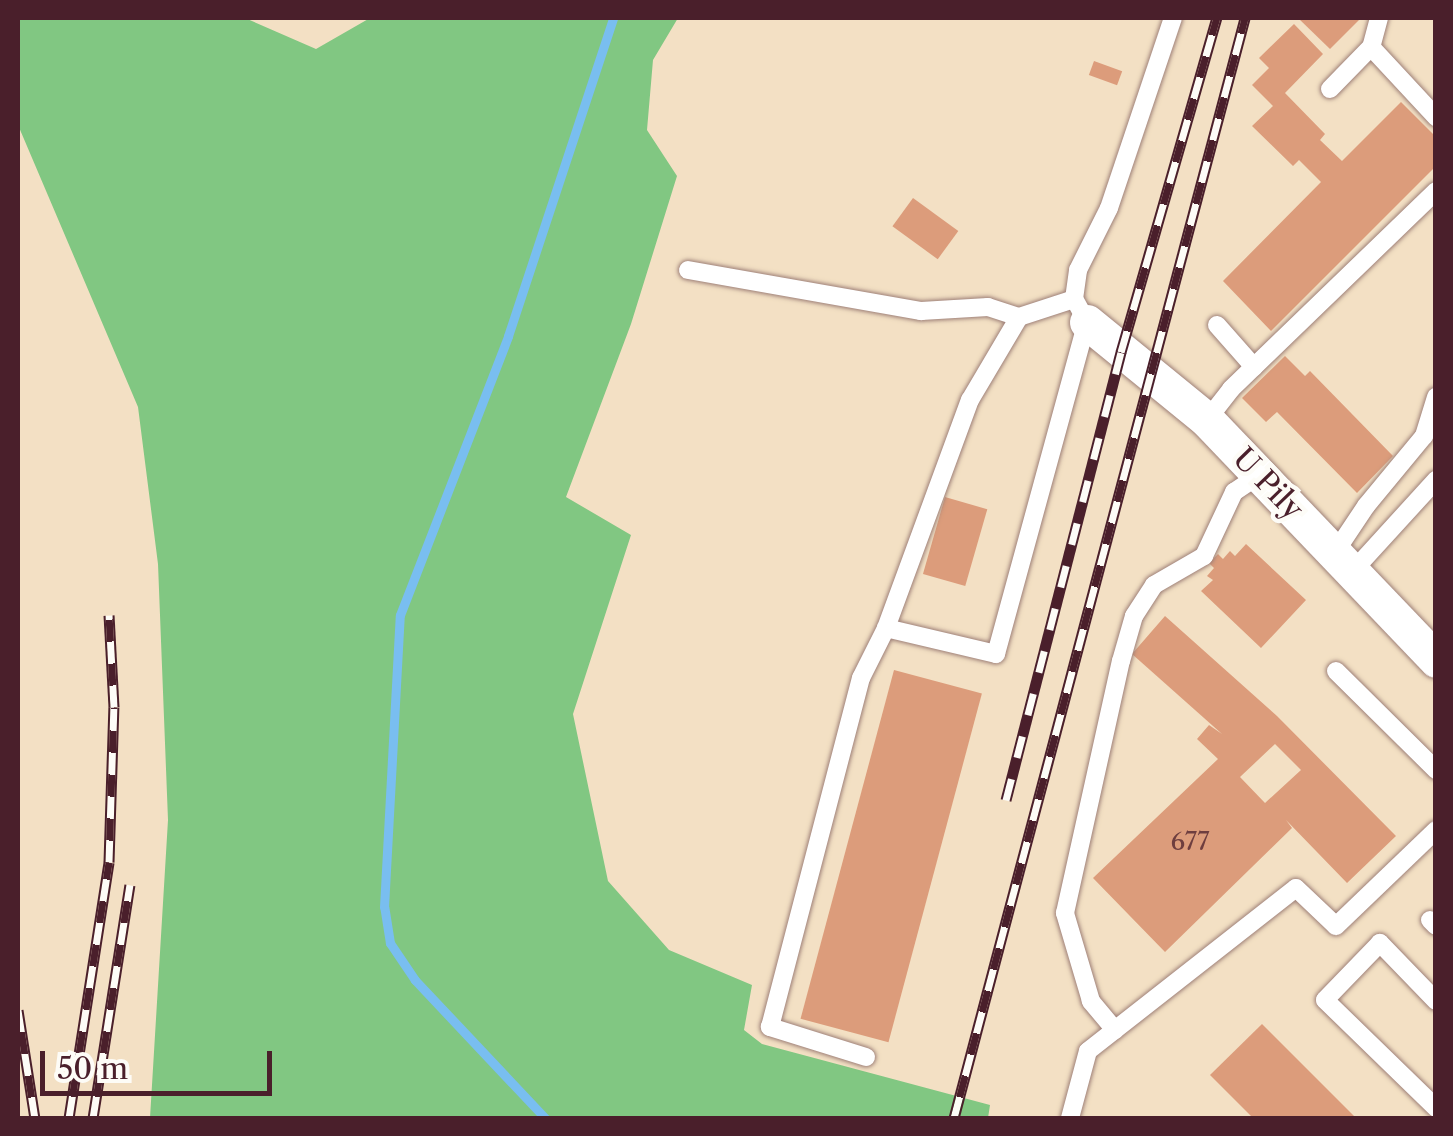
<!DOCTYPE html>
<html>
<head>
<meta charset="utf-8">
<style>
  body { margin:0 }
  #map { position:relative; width:1453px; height:1136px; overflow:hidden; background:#f3e0c4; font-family:"Libre Caslon Text",serif }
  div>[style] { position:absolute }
  .green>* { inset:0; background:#81c782 }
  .stream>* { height:9px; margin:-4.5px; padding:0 4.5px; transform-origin:4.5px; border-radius:4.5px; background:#79bef0 }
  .building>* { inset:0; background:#dc9c7b; transform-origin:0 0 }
  .roads { filter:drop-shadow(0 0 2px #9e8078) drop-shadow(0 0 2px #9e8078) }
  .service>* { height:18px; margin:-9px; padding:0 9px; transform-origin:9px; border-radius:9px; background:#fff }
  .minor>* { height:35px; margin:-17.5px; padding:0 17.5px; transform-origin:17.5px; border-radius:17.5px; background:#fff }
  .rail>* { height:11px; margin-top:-5.5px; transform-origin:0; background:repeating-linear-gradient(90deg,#fdfcf7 0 22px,#4a1f2b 0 44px); box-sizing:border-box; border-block:2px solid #4a1f2b }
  span { translate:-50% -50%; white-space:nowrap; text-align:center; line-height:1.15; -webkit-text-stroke:9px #fdfcf7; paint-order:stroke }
  .number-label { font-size:25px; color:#6e3e3f }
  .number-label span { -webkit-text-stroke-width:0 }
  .street-label { font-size:30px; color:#4a1f2b }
  .frame { position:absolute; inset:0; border:20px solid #4a1f2b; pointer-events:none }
  .scale { position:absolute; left:40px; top:1051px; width:232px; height:45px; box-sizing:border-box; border:5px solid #4a1f2b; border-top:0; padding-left:12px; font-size:30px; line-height:35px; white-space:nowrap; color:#4a1f2b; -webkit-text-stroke:8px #fdfcf7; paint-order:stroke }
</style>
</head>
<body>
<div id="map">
  <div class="green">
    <i style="clip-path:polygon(18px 18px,245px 18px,316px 49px,370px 18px,678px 18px,653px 60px,647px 130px,677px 176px,631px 324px,566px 497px,631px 535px,573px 714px,608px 881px,669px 950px,752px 985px,744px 1030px,762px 1044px,990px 1105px,988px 1118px,150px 1118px,168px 820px,158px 564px,138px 407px,18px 125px)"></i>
  </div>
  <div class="stream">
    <i style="left:545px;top:1118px;width:190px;rotate:-133.3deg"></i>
    <i style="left:415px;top:980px;width:45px;rotate:-124deg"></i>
    <i style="left:390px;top:943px;width:36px;rotate:-99deg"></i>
    <i style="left:384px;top:907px;width:292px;rotate:-86.9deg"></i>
    <i style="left:400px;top:615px;width:299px;rotate:-68.8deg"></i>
    <i style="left:508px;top:336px;width:335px;rotate:-71.7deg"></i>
  </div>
  <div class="building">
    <i style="clip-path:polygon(1298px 18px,1361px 18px,1330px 49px)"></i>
    <i style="clip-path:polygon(1294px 24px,1323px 54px,1285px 93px,1325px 134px,1320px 140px,1342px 161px,1401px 102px,1436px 137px,1436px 166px,1271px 331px,1223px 281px,1321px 182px,1299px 160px,1293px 166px,1252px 126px,1273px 106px,1252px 85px,1269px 68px,1259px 58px)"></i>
    <i style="left:1094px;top:61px;width:30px;height:15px;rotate:20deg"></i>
    <i style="left:913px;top:198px;width:56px;height:35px;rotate:36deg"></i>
    <i style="clip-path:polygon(1285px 356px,1305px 376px,1310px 371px,1393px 456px,1357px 493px,1277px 412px,1266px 422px,1242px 398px)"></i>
    <i style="left:945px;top:497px;width:44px;height:80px;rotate:16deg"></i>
    <i style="clip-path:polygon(1246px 544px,1306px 600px,1261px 648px,1201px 591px,1213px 580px,1207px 576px,1214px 568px,1209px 563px,1218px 554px,1223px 559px,1230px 551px,1235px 556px)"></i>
    <i style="clip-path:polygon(evenodd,1165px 616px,1277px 716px,1396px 836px,1347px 883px,1286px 820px,1292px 828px,1165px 952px,1093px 878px,1218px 759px,1197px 739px,1209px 725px,1222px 734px,1132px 654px,1165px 616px,1275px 744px,1301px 770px,1265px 803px,1240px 777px,1275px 744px)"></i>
    <i style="left:894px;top:670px;width:91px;height:361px;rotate:15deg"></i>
    <i style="clip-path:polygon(1262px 1024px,1356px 1118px,1253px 1118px,1210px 1075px)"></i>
  </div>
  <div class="roads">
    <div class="service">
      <i style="left:1379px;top:18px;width:30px;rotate:105deg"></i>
      <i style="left:1371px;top:47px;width:96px;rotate:47.1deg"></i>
      <i style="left:1330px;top:89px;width:59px;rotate:-45.7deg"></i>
      <i style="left:688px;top:270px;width:237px;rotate:10deg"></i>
      <i style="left:921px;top:311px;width:67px;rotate:-3.4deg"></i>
      <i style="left:988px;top:307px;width:33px;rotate:18deg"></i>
      <i style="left:1217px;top:325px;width:56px;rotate:48.6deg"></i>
      <i style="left:1207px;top:420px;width:39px;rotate:-52deg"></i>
      <i style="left:1231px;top:389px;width:285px;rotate:-44deg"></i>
      <i style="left:1334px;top:554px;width:58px;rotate:-56.3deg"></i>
      <i style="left:1366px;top:506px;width:91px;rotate:-50.4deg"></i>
      <i style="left:1424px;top:436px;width:41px;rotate:-72.9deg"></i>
      <i style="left:1352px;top:572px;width:125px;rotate:-47.6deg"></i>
      <i style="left:886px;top:628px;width:113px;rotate:13.3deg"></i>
      <i style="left:996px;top:654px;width:344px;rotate:-74.7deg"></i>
      <i style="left:1087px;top:322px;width:26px;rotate:-119deg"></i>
      <i style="left:1074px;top:299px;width:29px;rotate:-82deg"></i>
      <i style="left:1078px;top:270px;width:69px;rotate:-63.4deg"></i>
      <i style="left:1109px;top:208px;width:200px;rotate:-71.4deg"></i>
      <i style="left:1336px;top:671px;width:141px;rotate:44.7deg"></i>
      <i style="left:1430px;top:920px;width:8px;rotate:45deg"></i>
      <i style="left:1436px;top:1001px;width:81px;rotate:-134deg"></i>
      <i style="left:1380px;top:943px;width:79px;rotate:134deg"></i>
      <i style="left:1325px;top:1000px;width:155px;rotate:44.2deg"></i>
      <i style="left:1115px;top:1030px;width:38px;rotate:-130deg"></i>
      <i style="left:1091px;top:1001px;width:92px;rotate:-106.5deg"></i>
      <i style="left:1065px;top:913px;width:258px;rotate:-77.5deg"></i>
      <i style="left:1121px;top:661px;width:47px;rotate:-73.9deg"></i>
      <i style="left:1134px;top:616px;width:37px;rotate:-57deg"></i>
      <i style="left:1154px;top:585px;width:58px;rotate:-30.1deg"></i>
      <i style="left:1204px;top:556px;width:71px;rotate:-64.9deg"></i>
      <i style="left:1234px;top:492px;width:30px;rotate:-34deg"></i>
      <i style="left:866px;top:1057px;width:101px;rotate:-162.6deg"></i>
      <i style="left:770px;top:1027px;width:361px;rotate:-75.4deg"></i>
      <i style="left:861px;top:678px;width:56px;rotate:-63.4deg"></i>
      <i style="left:886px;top:628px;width:243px;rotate:-69.8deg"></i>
      <i style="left:970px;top:400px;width:96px;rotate:-59.4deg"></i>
      <i style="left:1019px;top:317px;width:58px;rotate:-18.1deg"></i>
      <i style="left:1070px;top:1118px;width:69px;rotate:-75deg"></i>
      <i style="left:1088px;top:1051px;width:264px;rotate:-38.1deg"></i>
      <i style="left:1296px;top:888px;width:55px;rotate:43.5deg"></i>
      <i style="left:1336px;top:926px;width:139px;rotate:-43.8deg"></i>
    </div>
    <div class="minor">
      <i style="left:1087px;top:322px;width:155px;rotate:39.2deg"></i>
      <i style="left:1207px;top:420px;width:332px;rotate:46.3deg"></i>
    </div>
  </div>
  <div class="rail">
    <i style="left:1006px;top:800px;width:463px;rotate:-75.6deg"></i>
    <i style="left:1121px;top:352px;width:348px;rotate:-74deg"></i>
    <i style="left:18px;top:1010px;width:109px;rotate:81.1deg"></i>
    <i style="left:69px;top:1118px;width:259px;rotate:-81.1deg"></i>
    <i style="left:109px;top:862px;width:155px;rotate:-88.2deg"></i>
    <i style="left:114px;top:707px;width:92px;rotate:-93.1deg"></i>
    <i style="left:93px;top:1118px;width:236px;rotate:-81deg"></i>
    <i style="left:954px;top:1118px;width:1138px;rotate:-75.18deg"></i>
  </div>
  <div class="number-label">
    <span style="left:1190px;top:842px">677</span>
  </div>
  <div class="street-label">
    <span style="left:1268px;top:484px;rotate:46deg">U Pily</span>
  </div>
  <div class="frame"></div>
  <div class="scale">50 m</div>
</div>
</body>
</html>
